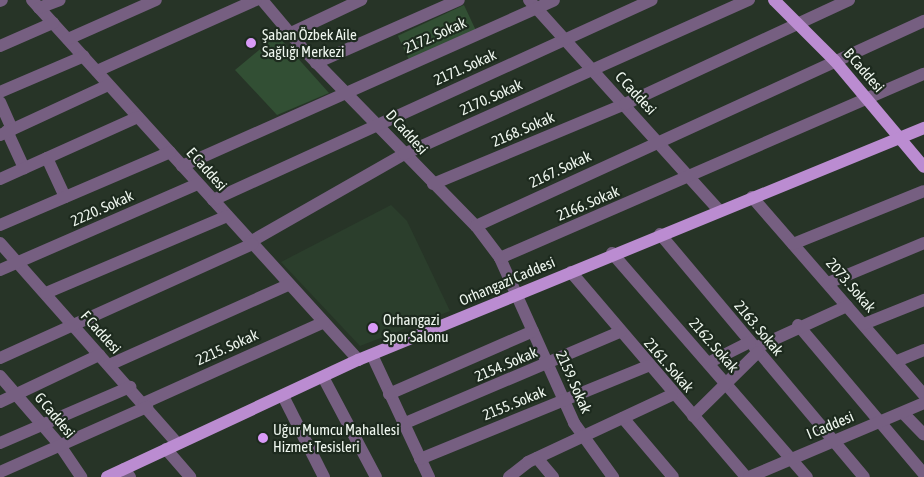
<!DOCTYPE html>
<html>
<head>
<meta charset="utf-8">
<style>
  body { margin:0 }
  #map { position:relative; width:924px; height:477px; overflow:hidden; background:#273427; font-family:"Asap Condensed",sans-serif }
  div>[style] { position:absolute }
  .built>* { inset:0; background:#2b3e2c }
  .green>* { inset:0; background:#324f34; transform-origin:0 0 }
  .minor>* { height:12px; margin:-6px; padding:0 6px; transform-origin:6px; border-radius:6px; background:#765f81 }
  .major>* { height:12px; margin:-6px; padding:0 6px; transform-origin:6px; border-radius:6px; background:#bb8cd1 }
  .dots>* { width:14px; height:14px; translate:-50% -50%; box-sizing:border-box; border:2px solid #1d2a1e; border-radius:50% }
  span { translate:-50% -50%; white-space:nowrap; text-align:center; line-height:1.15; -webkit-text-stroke:4.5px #1d2a1e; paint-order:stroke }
  .poi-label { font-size:15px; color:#eff7ef }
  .left { translate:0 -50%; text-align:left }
  .street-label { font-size:15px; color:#eff7ef }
</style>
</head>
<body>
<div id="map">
  <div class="built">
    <i style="clip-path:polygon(391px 205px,407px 221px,450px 311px,360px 346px,281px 262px)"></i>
  </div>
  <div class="green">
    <i style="left:464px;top:5px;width:29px;height:73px;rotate:65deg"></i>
    <i style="clip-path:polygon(277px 35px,329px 93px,277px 115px,235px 70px)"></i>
  </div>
  <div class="minor">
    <i style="left:32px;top:0;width:486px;rotate:47.8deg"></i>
    <i style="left:262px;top:0;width:67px;rotate:49.9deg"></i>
    <i style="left:305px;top:51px;width:245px;rotate:45.7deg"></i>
    <i style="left:476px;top:226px;width:40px;rotate:53deg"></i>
    <i style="left:500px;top:258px;width:181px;rotate:65.8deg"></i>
    <i style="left:574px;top:423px;width:67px;rotate:54.2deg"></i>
    <i style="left:529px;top:0;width:282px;rotate:47.9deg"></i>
    <i style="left:0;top:1px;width:2px;rotate:-27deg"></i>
    <i style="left:39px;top:8px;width:22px;rotate:-21deg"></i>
    <i style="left:289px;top:34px;width:80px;rotate:-25.3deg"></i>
    <i style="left:68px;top:39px;width:96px;rotate:-23.9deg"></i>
    <i style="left:0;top:46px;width:58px;rotate:-23.5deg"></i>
    <i style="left:316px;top:63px;width:156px;rotate:-23.8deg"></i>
    <i style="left:97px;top:71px;width:174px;rotate:-24.1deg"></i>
    <i style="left:0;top:92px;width:91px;rotate:-23.2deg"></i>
    <i style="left:0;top:102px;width:30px;rotate:66deg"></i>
    <i style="left:7px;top:131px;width:41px;rotate:65.3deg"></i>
    <i style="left:0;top:135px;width:119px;rotate:-24.8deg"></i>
    <i style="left:47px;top:158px;width:43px;rotate:65.2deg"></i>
    <i style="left:182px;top:166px;width:407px;rotate:-24deg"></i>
    <i style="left:0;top:179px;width:151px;rotate:-24.2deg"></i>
    <i style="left:433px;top:184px;width:208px;rotate:-22.6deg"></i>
    <i style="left:625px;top:104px;width:247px;rotate:-24.9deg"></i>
    <i style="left:752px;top:197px;width:262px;rotate:49deg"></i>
    <i style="left:213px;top:200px;width:482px;rotate:-24.5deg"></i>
    <i style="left:0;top:225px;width:185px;rotate:-23.2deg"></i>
    <i style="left:476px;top:226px;width:493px;rotate:-24.6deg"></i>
    <i style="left:660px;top:234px;width:317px;rotate:50deg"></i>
    <i style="left:250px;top:242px;width:177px;rotate:-29.7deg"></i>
    <i style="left:404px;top:154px;width:378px;rotate:-24.1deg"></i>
    <i style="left:0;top:243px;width:267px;rotate:48.5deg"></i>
    <i style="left:793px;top:244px;width:141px;rotate:-22deg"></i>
    <i style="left:612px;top:253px;width:297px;rotate:49deg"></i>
    <i style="left:500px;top:258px;width:462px;rotate:-23.5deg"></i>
    <i style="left:0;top:270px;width:216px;rotate:-23.5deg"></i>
    <i style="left:571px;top:272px;width:270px;rotate:49.5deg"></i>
    <i style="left:828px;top:283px;width:104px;rotate:-22.6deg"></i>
    <i style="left:46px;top:293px;width:197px;rotate:-23deg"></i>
    <i style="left:864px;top:324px;width:65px;rotate:-21.8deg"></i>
    <i style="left:798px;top:325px;width:195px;rotate:49.8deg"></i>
    <i style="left:755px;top:348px;width:101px;rotate:-24.5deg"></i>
    <i style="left:372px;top:355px;width:135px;rotate:65deg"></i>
    <i style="left:0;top:358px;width:277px;rotate:-24.3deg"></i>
    <i style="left:897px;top:361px;width:29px;rotate:-22deg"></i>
    <i style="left:708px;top:363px;width:47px;rotate:-26.6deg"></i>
    <i style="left:109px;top:365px;width:196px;rotate:-24.1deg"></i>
    <i style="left:0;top:376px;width:90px;rotate:49.1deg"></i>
    <i style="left:59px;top:444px;width:40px;rotate:56deg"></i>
    <i style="left:323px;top:377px;width:113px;rotate:62.1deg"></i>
    <i style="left:389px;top:394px;width:157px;rotate:-23.6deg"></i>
    <i style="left:283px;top:396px;width:91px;rotate:63.2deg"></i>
    <i style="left:0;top:402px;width:110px;rotate:-25.4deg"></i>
    <i style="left:144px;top:403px;width:197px;rotate:-24.2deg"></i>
    <i style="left:903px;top:413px;width:30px;rotate:46deg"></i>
    <i style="left:693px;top:416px;width:91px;rotate:-44.6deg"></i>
    <i style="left:623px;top:418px;width:77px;rotate:49.7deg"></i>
    <i style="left:403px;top:424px;width:236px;rotate:-23deg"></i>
    <i style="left:0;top:443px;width:142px;rotate:-23.3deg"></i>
    <i style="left:166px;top:449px;width:37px;rotate:49deg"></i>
    <i style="left:537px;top:458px;width:25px;rotate:50deg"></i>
    <i style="left:420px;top:459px;width:246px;rotate:-22.2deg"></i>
    <i style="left:124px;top:469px;width:10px;rotate:53deg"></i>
    <i style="left:0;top:472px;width:161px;rotate:-23.9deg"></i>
    <i style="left:509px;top:477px;width:24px;rotate:-38deg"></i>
    <i style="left:528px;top:462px;width:159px;rotate:-25deg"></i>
    <i style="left:749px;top:477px;width:190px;rotate:-22.9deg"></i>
  </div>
  <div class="major">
    <i style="left:774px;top:0;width:86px;rotate:45deg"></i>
    <i style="left:835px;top:61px;width:138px;rotate:50deg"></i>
    <i style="left:107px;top:477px;width:277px;rotate:-25deg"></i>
    <i style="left:358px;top:360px;width:612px;rotate:-22.29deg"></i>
  </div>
  <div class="dots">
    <i style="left:251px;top:43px;background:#d99af7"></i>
    <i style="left:373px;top:328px;background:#d99af7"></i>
    <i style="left:263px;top:438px;background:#d99af7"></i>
  </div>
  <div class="poi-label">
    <span class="left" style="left:262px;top:43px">Şaban Özbek Aile<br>Sağlığı Merkezi</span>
    <span class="left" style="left:383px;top:328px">Orhangazi<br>Spor Salonu</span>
    <span class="left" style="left:273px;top:438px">Uğur Mumcu Mahallesi<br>Hizmet Tesisleri</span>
  </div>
  <div class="street-label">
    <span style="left:435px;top:35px;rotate:-24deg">2172. Sokak</span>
    <span style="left:465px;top:67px;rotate:-24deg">2171. Sokak</span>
    <span style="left:864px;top:70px;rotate:49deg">B Caddesi</span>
    <span style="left:636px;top:93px;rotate:47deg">C Caddesi</span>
    <span style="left:491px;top:97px;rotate:-24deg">2170. Sokak</span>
    <span style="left:523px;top:129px;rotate:-23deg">2168. Sokak</span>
    <span style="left:407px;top:132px;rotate:48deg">D Caddesi</span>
    <span style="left:207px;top:169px;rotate:48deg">E Caddesi</span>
    <span style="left:560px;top:169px;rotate:-25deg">2167. Sokak</span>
    <span style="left:588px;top:203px;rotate:-23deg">2166. Sokak</span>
    <span style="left:102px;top:208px;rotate:-24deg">2220. Sokak</span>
    <span style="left:507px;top:281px;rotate:-23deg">Orhangazi Caddesi</span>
    <span style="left:851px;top:285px;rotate:49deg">2073. Sokak</span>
    <span style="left:759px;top:328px;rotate:50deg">2163. Sokak</span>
    <span style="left:101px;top:332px;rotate:48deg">F Caddesi</span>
    <span style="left:714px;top:345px;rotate:49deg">2162. Sokak</span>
    <span style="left:227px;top:347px;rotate:-24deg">2215. Sokak</span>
    <span style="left:506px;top:364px;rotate:-23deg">2154. Sokak</span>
    <span style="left:669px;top:365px;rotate:49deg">2161. Sokak</span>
    <span style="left:574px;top:382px;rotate:66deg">2159. Sokak</span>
    <span style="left:514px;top:403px;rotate:-22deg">2155. Sokak</span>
    <span style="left:55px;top:415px;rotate:50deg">G Caddesi</span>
    <span style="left:830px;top:425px;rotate:-23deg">I Caddesi</span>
  </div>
</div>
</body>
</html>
